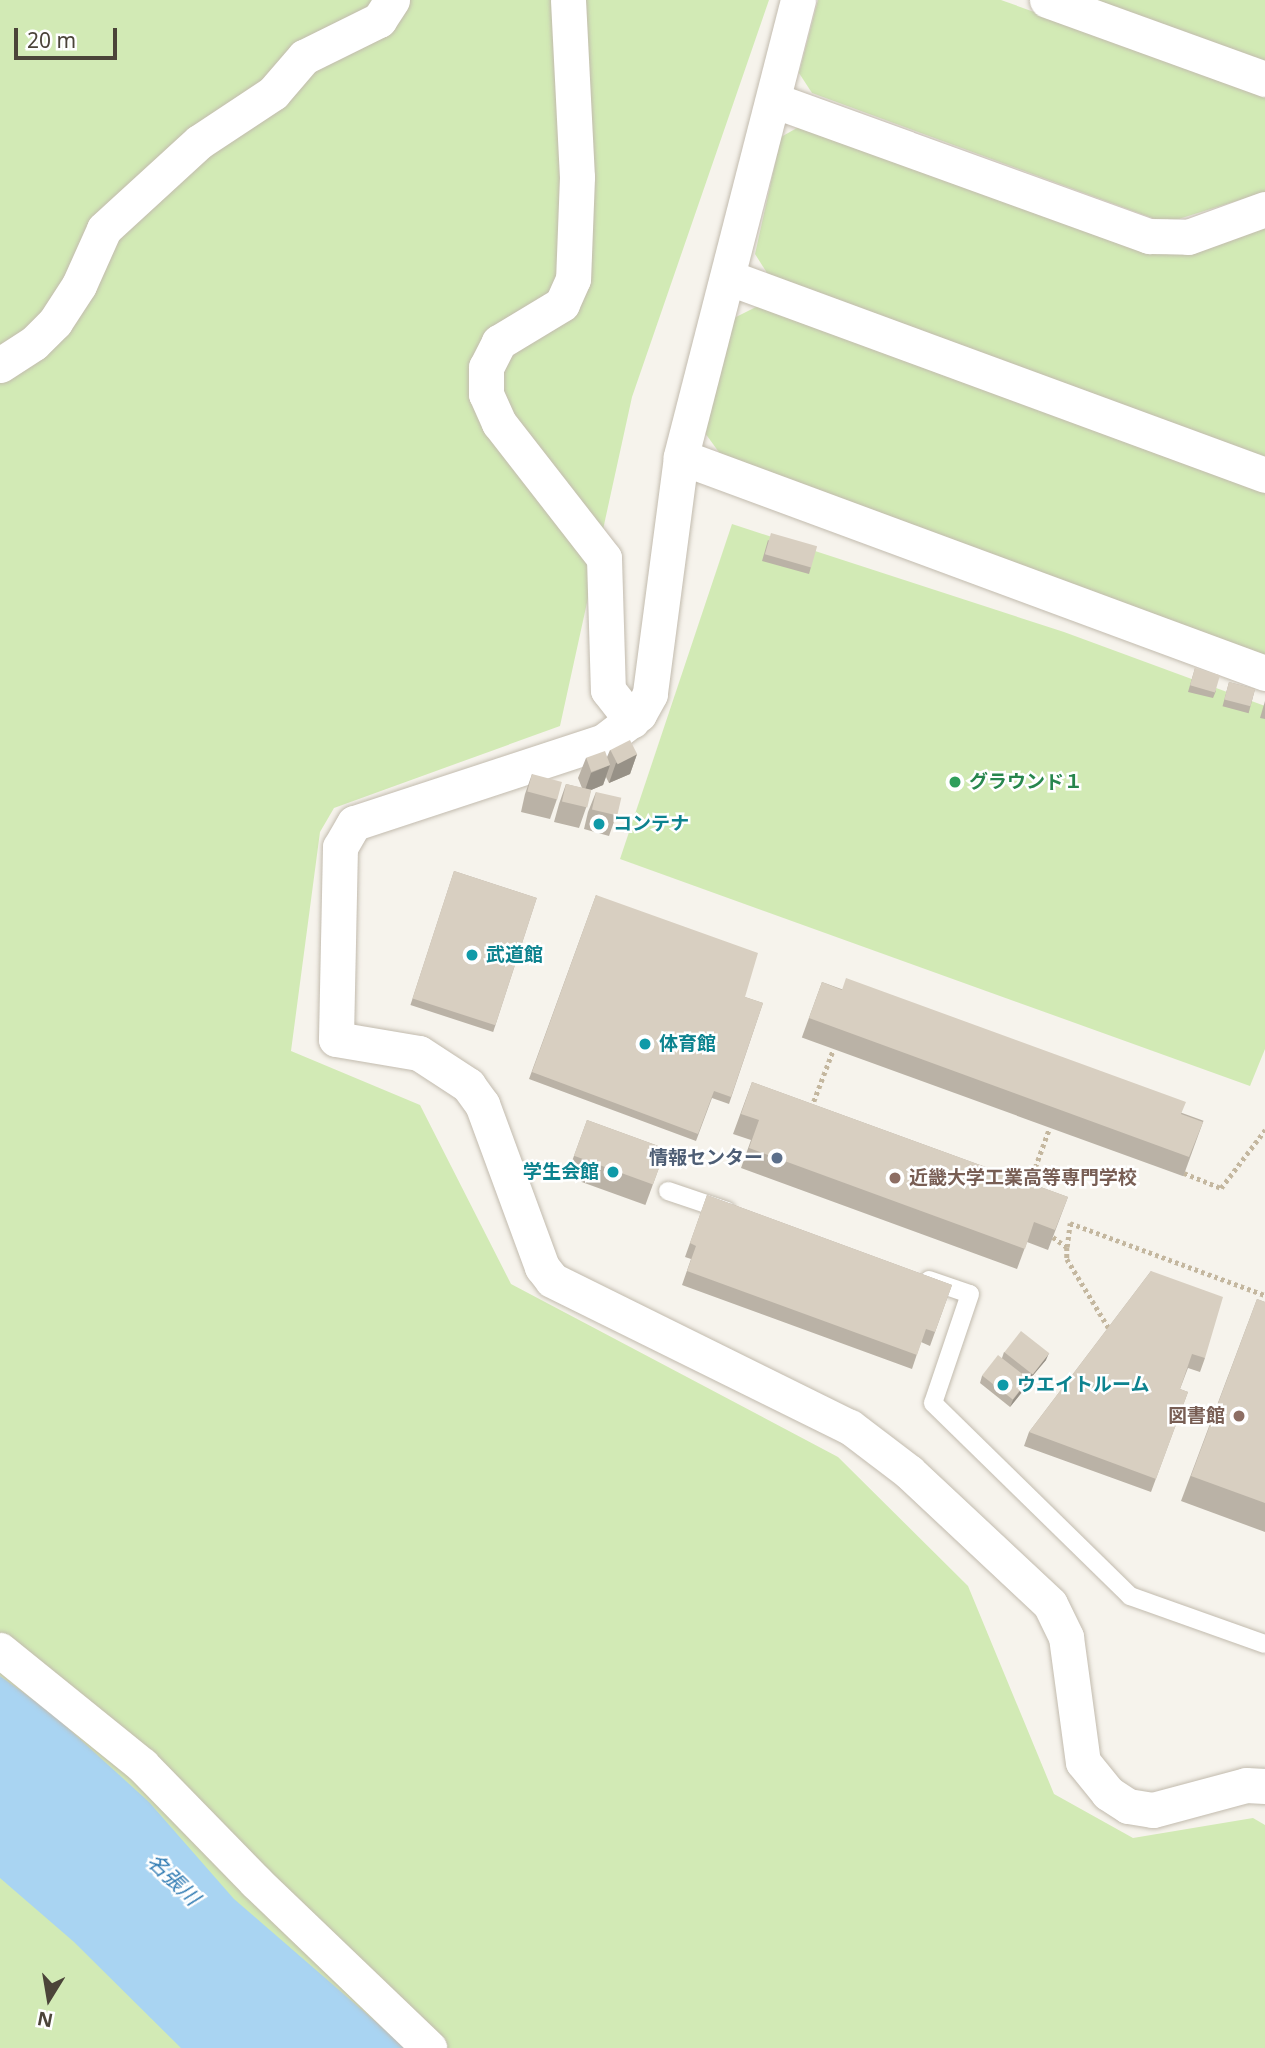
<!DOCTYPE html>
<html>
<head>
<meta charset="utf-8">
<style>
  body { margin:0 }
  #map { position:relative; width:1265px; height:2048px; overflow:hidden; background:#f6f3ec; font-family:"Noto Sans","Noto Sans JP",sans-serif }
  div>[style] { position:absolute }
  .green>* { inset:0; background:#d2eab5 }
  .water>* { inset:0; background:#a9d4f2 }
  .path>* { height:4.5px; margin-top:-2.25px; transform-origin:0; background:repeating-linear-gradient(90deg,#c4b79f 0 3.5px,transparent 0 7px) }
  .roads { filter:drop-shadow(0 0 2px #c2bbae) drop-shadow(0 0 2px #c2bbae) }
  .lane>* { height:18px; margin:-9px; padding:0 9px; transform-origin:9px; border-radius:9px; background:#fff }
  .street>* { height:35px; margin:-17.5px; padding:0 17.5px; transform-origin:17.5px; border-radius:17.5px; background:#fff }
  .wall>* { inset:0; background:#bab2a6; transform-origin:0 0 }
  .shaded-wall>* { inset:0; background:#979187 }
  .building>* { inset:0; background:#d8cfc1; transform-origin:0 0 }
  .dots>* { width:19px; height:19px; translate:-50% -50%; box-sizing:border-box; border:4px solid #fff; border-radius:50% }
  span { translate:-50% -50%; white-space:nowrap; text-align:center; line-height:1.15; -webkit-text-stroke:5px #fff; paint-order:stroke }
  .leisure-label { font-size:19px; color:#27864d; font-weight:700 }
  .left { translate:0 -50%; text-align:left }
  .culture-label { font-size:19px; color:#0d838f; font-weight:700 }
  .right { translate:-100% -50%; text-align:right }
  .service-label { font-size:19px; color:#4e5e75; font-weight:700 }
  .education-label { font-size:19px; color:#785e54; font-weight:700 }
  .water-label { font-size:21px; color:#2e7ab2; font-style:italic }
  .north { position:absolute; left:14px; top:1964px; width:70px; height:70px; -webkit-text-stroke:5px #fff; paint-order:stroke; rotate:191deg; font-size:19px; font-weight:700; line-height:28px; text-align:center; color:#4b4439 }
  .north::after { content:''; display:block; margin:auto; width:24px; height:32px; background:#4b4439; clip-path:polygon(50% 0,100% 100%,50% 72%,0 100%) }
  .scale { position:absolute; left:14px; top:28px; width:103px; height:32px; box-sizing:border-box; border:4px solid #4b4439; border-top:0; padding-left:9px; font-size:21px; line-height:24px; white-space:nowrap; color:#4b4439; -webkit-text-stroke:5px #fff; paint-order:stroke }
</style>
</head>
<body>
<div id="map">
  <div class="green">
    <i style="clip-path:polygon(0 0,769px 0,632px 397px,560px 726px,334px 808px,320px 832px,291px 1051px,420px 1105px,511px 1284px,838px 1457px,968px 1586px,1054px 1794px,1133px 1838px,1253px 1818px,1265px 1825px,1265px 2048px,0 2048px)"></i>
    <i style="clip-path:polygon(818px 0,1001px 0,1265px 95px,1265px 192px,1166px 223px,812px 93px,799px 73px)"></i>
    <i style="clip-path:polygon(1088px 0,1265px 0,1265px 63px)"></i>
    <i style="clip-path:polygon(804px 124px,1148px 253px,1192px 251px,1265px 228px,1265px 460px,769px 276px,755px 254px,781px 137px)"></i>
    <i style="clip-path:polygon(758px 306px,1265px 492px,1265px 657px,721px 455px,705px 433px,734px 318px)"></i>
    <i style="clip-path:polygon(732px 524px,1064px 632px,1265px 706px,1265px 1049px,1250px 1086px,620px 859px)"></i>
  </div>
  <div class="water">
    <i style="clip-path:polygon(0 1676px,49px 1711px,149px 1802px,234px 1899px,406px 2048px,181px 2048px,74px 1942px,0 1878px)"></i>
  </div>
  <div class="path">
    <i style="left:811px;top:1108px;width:62px;rotate:-69.2deg"></i>
    <i style="left:1184px;top:1173px;width:40px;rotate:22deg"></i>
    <i style="left:1221px;top:1188px;width:73px;rotate:-52.8deg"></i>
    <i style="left:1028px;top:1187px;width:62px;rotate:-70.1deg"></i>
    <i style="left:1053px;top:1237px;width:17px;rotate:36deg"></i>
    <i style="left:1067px;top:1247px;width:12px;rotate:90deg"></i>
    <i style="left:1067px;top:1259px;width:83px;rotate:58.8deg"></i>
    <i style="left:1067px;top:1247px;width:24px;rotate:-83deg"></i>
    <i style="left:1070px;top:1223px;width:208px;rotate:20.3deg"></i>
  </div>
  <div class="roads">
    <div class="lane">
      <i style="left:668px;top:1191px;width:62px;rotate:18.7deg"></i>
      <i style="left:929px;top:1280px;width:43px;rotate:18.9deg"></i>
      <i style="left:970px;top:1294px;width:115px;rotate:108.7deg"></i>
      <i style="left:933px;top:1403px;width:276px;rotate:44.4deg"></i>
      <i style="left:1130px;top:1596px;width:143px;rotate:19.6deg"></i>
    </div>
    <div class="street">
      <i style="left:568px;top:0;width:177px;rotate:87.1deg"></i>
      <i style="left:577px;top:177px;width:102px;rotate:92.2deg"></i>
      <i style="left:573px;top:279px;width:27px;rotate:114deg"></i>
      <i style="left:562px;top:304px;width:74px;rotate:148.9deg"></i>
      <i style="left:499px;top:342px;width:28px;rotate:117deg"></i>
      <i style="left:486px;top:367px;width:27px;rotate:90deg"></i>
      <i style="left:486px;top:394px;width:32px;rotate:66deg"></i>
      <i style="left:499px;top:423px;width:171px;rotate:52.1deg"></i>
      <i style="left:604px;top:558px;width:132px;rotate:88.3deg"></i>
      <i style="left:608px;top:690px;width:39px;rotate:52deg"></i>
      <i style="left:798px;top:0;width:472px;rotate:104.4deg"></i>
      <i style="left:681px;top:457px;width:239px;rotate:97.5deg"></i>
      <i style="left:650px;top:694px;width:23px;rotate:119deg"></i>
      <i style="left:639px;top:714px;width:44px;rotate:142.4deg"></i>
      <i style="left:604px;top:741px;width:263px;rotate:161.8deg"></i>
      <i style="left:354px;top:823px;width:28px;rotate:120deg"></i>
      <i style="left:340px;top:847px;width:192px;rotate:91.2deg"></i>
      <i style="left:336px;top:1039px;width:84px;rotate:9.6deg"></i>
      <i style="left:419px;top:1053px;width:59px;rotate:33.1deg"></i>
      <i style="left:468px;top:1085px;width:24px;rotate:54deg"></i>
      <i style="left:482px;top:1104px;width:174px;rotate:69.8deg"></i>
      <i style="left:542px;top:1267px;width:16px;rotate:52deg"></i>
      <i style="left:552px;top:1280px;width:332px;rotate:26.3deg"></i>
      <i style="left:850px;top:1427px;width:74px;rotate:37.3deg"></i>
      <i style="left:909px;top:1472px;width:193px;rotate:43.1deg"></i>
      <i style="left:1050px;top:1604px;width:37px;rotate:64deg"></i>
      <i style="left:1066px;top:1637px;width:126px;rotate:82.3deg"></i>
      <i style="left:1083px;top:1762px;width:40px;rotate:51deg"></i>
      <i style="left:1108px;top:1793px;width:24px;rotate:33deg"></i>
      <i style="left:1128px;top:1806px;width:25px;rotate:9deg"></i>
      <i style="left:1153px;top:1810px;width:96px;rotate:-15deg"></i>
      <i style="left:1246px;top:1785px;width:19px;rotate:3deg"></i>
      <i style="left:1047px;top:0;width:232px;rotate:19.9deg"></i>
      <i style="left:773px;top:100px;width:400px;rotate:19.9deg"></i>
      <i style="left:1149px;top:236px;width:39px;rotate:1deg"></i>
      <i style="left:1188px;top:237px;width:82px;rotate:-20deg"></i>
      <i style="left:730px;top:278px;width:570px;rotate:20.21deg"></i>
      <i style="left:0;top:365px;width:40px;rotate:-32.9deg"></i>
      <i style="left:34px;top:343px;width:30px;rotate:-45deg"></i>
      <i style="left:55px;top:322px;width:44px;rotate:-57deg"></i>
      <i style="left:79px;top:285px;width:61px;rotate:-65.9deg"></i>
      <i style="left:104px;top:229px;width:129px;rotate:-42.5deg"></i>
      <i style="left:199px;top:142px;width:89px;rotate:-33.5deg"></i>
      <i style="left:273px;top:93px;width:48px;rotate:-49.3deg"></i>
      <i style="left:304px;top:57px;width:84px;rotate:-26.3deg"></i>
      <i style="left:379px;top:20px;width:24px;rotate:-57deg"></i>
      <i style="left:681px;top:457px;width:623px;rotate:20.3deg"></i>
      <i style="left:0;top:1650px;width:183px;rotate:39deg"></i>
      <i style="left:142px;top:1765px;width:163px;rotate:45.7deg"></i>
      <i style="left:256px;top:1882px;width:240px;rotate:43.8deg"></i>
    </div>
  </div>
  <div class="wall">
    <i style="clip-path:polygon(768px 540px,811px 567px,809px 574px,762px 561px)"></i>
    <i style="clip-path:polygon(1195px 668px,1216px 691px,1213px 698px,1188px 692px)"></i>
    <i style="left:1229px;top:682px;width:27px;height:25px;rotate:15deg"></i>
    <i style="clip-path:polygon(1265px 701px,1265px 719px,1260px 718px)"></i>
    <i style="clip-path:polygon(610px 750px,637px 754px,630px 774px,609px 783px,606px 777px,603px 785px,591px 790px,586px 808px,579px 828px,554px 822px,559px 804px,566px 784px,582px 788px,578px 778px,586px 758px,607px 757px)"></i>
    <i style="clip-path:polygon(532px 774px,557px 799px,550px 819px,521px 812px,525px 794px)"></i>
    <i style="clip-path:polygon(596px 792px,616px 816px,609px 836px,584px 829px,588px 812px)"></i>
    <i style="left:454px;top:871px;width:87px;height:141px;rotate:18deg"></i>
    <i style="clip-path:polygon(596px 895px,745px 997px,763px 1003px,729px 1104px,712px 1098px,696px 1141px,529px 1079px)"></i>
    <i style="left:822px;top:982px;width:406px;height:59px;rotate:20deg"></i>
    <i style="clip-path:polygon(752px 1082px,1068px 1197px,1048px 1250px,1027px 1242px,1017px 1269px,741px 1168px,751px 1140px,733px 1134px)"></i>
    <i style="left:587px;top:1120px;width:84px;height:60px;rotate:20deg"></i>
    <i style="clip-path:polygon(707px 1195px,952px 1285px,930px 1346px,921px 1342px,912px 1369px,682px 1285px,691px 1259px,685px 1257px)"></i>
    <i style="clip-path:polygon(1151px 1271px,1205px 1358px,1200px 1372px,1188px 1368px,1180px 1389px,1188px 1392px,1151px 1492px,1024px 1446px,1029px 1432px)"></i>
    <i style="clip-path:polygon(1257px 1299px,1265px 1302px,1265px 1532px,1181px 1501px)"></i>
    <i style="clip-path:polygon(1004px 1352px,1046px 1360px,1029px 1380px,1027px 1386px,1010px 1407px,980px 1383px,982px 1376px,1002px 1358px)"></i>
  </div>
  <div class="shaded-wall">
    <i style="clip-path:polygon(637px 754px,630px 774px,609px 783px,616px 763px)"></i>
    <i style="clip-path:polygon(610px 765px,603px 785px,584px 793px,591px 773px)"></i>
    <i style="clip-path:polygon(1049px 1353px,1046px 1360px,1029px 1380px,1032px 1373px)"></i>
    <i style="clip-path:polygon(1029px 1379px,1027px 1386px,1010px 1407px,1013px 1400px)"></i>
  </div>
  <div class="building">
    <i style="left:771px;top:533px;width:48px;height:22px;rotate:16deg"></i>
    <i style="left:1195px;top:668px;width:26px;height:18px;rotate:16deg"></i>
    <i style="left:1229px;top:682px;width:27px;height:18px;rotate:15deg"></i>
    <i style="left:630px;top:740px;width:16px;height:22px;rotate:63deg"></i>
    <i style="left:605px;top:751px;width:15px;height:20px;rotate:70deg"></i>
    <i style="left:532px;top:774px;width:31px;height:18px;rotate:15deg"></i>
    <i style="left:566px;top:784px;width:26px;height:18px;rotate:13deg"></i>
    <i style="left:596px;top:792px;width:26px;height:18px;rotate:13deg"></i>
    <i style="left:454px;top:871px;width:87px;height:134px;rotate:18deg"></i>
    <i style="clip-path:polygon(596px 895px,758px 953px,745px 997px,763px 1003px,731px 1097px,714px 1091px,698px 1134px,532px 1072px)"></i>
    <i style="clip-path:polygon(846px 978px,1186px 1102px,1181px 1114px,1203px 1122px,1189px 1157px,809px 1018px,822px 982px,842px 990px)"></i>
    <i style="clip-path:polygon(752px 1082px,1068px 1197px,1055px 1230px,1034px 1222px,1025px 1249px,749px 1148px,759px 1120px,741px 1114px)"></i>
    <i style="left:587px;top:1120px;width:84px;height:38px;rotate:20deg"></i>
    <i style="clip-path:polygon(707px 1195px,952px 1285px,935px 1332px,926px 1329px,917px 1355px,687px 1271px,696px 1246px,690px 1243px)"></i>
    <i style="clip-path:polygon(1151px 1271px,1223px 1297px,1205px 1358px,1192px 1354px,1180px 1389px,1188px 1392px,1156px 1479px,1029px 1432px)"></i>
    <i style="clip-path:polygon(1257px 1299px,1265px 1302px,1265px 1503px,1191px 1476px)"></i>
    <i style="left:1021px;top:1331px;width:36px;height:27px;rotate:38deg"></i>
    <i style="left:998px;top:1355px;width:39px;height:26px;rotate:38deg"></i>
  </div>
  <div class="dots">
    <i style="left:955px;top:782px;background:#2e9e5b"></i>
    <i style="left:599px;top:824px;background:#0f9aa8"></i>
    <i style="left:472px;top:955px;background:#0f9aa8"></i>
    <i style="left:645px;top:1044px;background:#0f9aa8"></i>
    <i style="left:777px;top:1158px;background:#5c6f8a"></i>
    <i style="left:613px;top:1172px;background:#0f9aa8"></i>
    <i style="left:895px;top:1178px;background:#8d6e63"></i>
    <i style="left:1003px;top:1385px;background:#0f9aa8"></i>
    <i style="left:1239px;top:1416px;background:#8d6e63"></i>
  </div>
  <div class="leisure-label">
    <span class="left" style="left:969px;top:782px">グラウンド１</span>
  </div>
  <div class="culture-label">
    <span class="left" style="left:613px;top:824px">コンテナ</span>
    <span class="left" style="left:486px;top:955px">武道館</span>
    <span class="left" style="left:659px;top:1044px">体育館</span>
    <span class="right" style="left:599px;top:1172px">学生会館</span>
    <span class="left" style="left:1017px;top:1385px">ウエイトルーム</span>
  </div>
  <div class="service-label">
    <span class="right" style="left:763px;top:1158px">情報センター</span>
  </div>
  <div class="education-label">
    <span class="left" style="left:909px;top:1178px">近畿大学工業高等専門学校</span>
    <span class="right" style="left:1225px;top:1416px">図書館</span>
  </div>
  <div class="water-label">
    <span style="left:174px;top:1879px;rotate:44deg">名張川</span>
  </div>
  <div class="north">N</div>
  <div class="scale">20 m</div>
</div>
</body>
</html>
